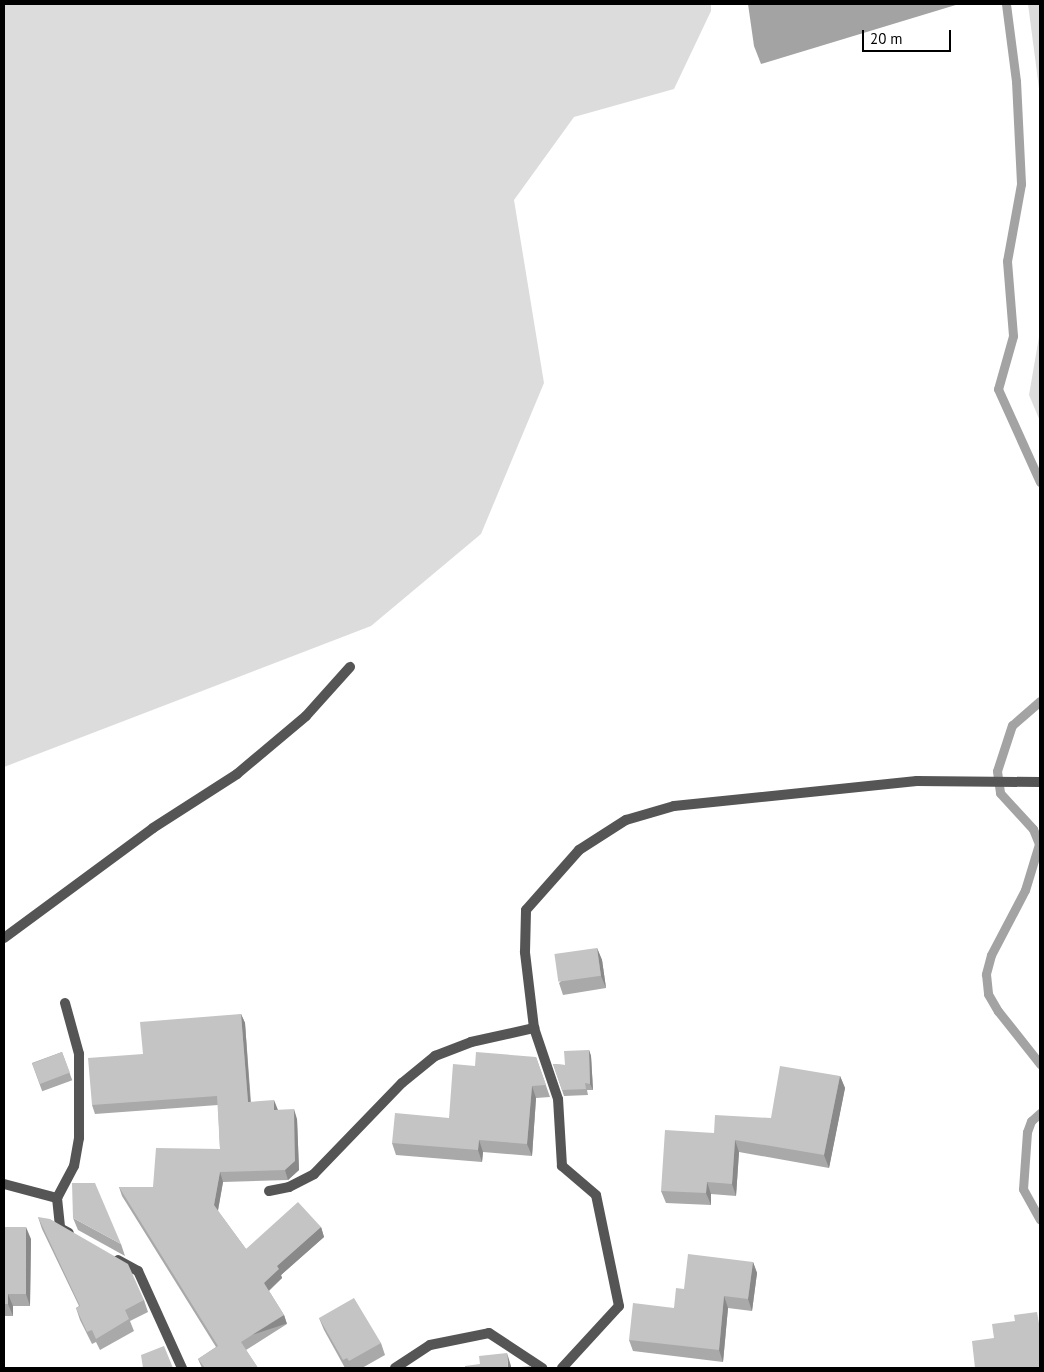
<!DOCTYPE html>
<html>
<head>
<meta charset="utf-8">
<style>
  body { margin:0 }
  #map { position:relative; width:1044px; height:1372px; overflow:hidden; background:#fff; font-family:"PT Sans",sans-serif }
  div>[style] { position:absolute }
  .green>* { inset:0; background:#dcdcdc }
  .water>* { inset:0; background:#a3a3a3 }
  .stream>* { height:9px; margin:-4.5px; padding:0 4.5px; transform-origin:4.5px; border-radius:4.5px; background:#a3a3a3 }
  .street>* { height:10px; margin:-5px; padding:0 5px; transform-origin:5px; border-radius:5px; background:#555 }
  .wall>* { inset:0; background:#a9a9a9; transform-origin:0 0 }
  .shaded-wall>* { inset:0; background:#898989; transform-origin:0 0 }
  .building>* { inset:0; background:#c4c4c4; transform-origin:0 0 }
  span { translate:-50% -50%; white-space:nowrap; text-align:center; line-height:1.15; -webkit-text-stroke:4px #fff; paint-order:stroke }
  .frame { position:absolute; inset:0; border:5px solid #000; pointer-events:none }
  .scale { position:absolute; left:862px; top:30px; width:89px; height:22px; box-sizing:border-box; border:2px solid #000; border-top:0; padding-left:6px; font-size:15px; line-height:18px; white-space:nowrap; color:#000; -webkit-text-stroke:4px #fff; paint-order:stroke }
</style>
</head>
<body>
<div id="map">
  <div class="green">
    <i style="clip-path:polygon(4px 4px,711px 4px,711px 11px,674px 89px,574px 117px,514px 200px,544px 383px,481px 534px,371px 626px,4px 767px)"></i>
    <i style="clip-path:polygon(1028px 4px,1040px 4px,1040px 96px)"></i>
    <i style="clip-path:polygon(1040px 331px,1040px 421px,1029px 395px)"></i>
  </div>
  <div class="water">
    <i style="clip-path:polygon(748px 4px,959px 4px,761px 64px,754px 46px)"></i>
  </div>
  <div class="stream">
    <i style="left:1006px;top:4px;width:78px;rotate:82.6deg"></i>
    <i style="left:1016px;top:81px;width:103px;rotate:87.2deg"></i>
    <i style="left:1021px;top:184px;width:78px;rotate:100.3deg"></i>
    <i style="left:1007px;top:261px;width:75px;rotate:85.4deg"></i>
    <i style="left:1013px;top:336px;width:55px;rotate:105.8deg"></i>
    <i style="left:998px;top:389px;width:102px;rotate:65.7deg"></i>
    <i style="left:1040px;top:701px;width:37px;rotate:139deg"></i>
    <i style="left:1012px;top:725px;width:48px;rotate:108.1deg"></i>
    <i style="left:997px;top:771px;width:22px;rotate:82deg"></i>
    <i style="left:1000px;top:793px;width:49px;rotate:47.5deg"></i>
    <i style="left:1033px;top:829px;width:16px;rotate:68deg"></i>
    <i style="left:1039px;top:844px;width:48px;rotate:106.9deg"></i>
    <i style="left:1025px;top:890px;width:73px;rotate:117.6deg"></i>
    <i style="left:991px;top:955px;width:20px;rotate:105deg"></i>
    <i style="left:986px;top:974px;width:20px;rotate:84deg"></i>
    <i style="left:988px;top:994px;width:20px;rotate:60deg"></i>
    <i style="left:998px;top:1011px;width:68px;rotate:51.6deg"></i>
    <i style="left:1040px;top:1113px;width:12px;rotate:138deg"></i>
    <i style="left:1031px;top:1121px;width:12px;rotate:110deg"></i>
    <i style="left:1027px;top:1132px;width:57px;rotate:94deg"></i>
    <i style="left:1023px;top:1189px;width:35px;rotate:61deg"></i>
  </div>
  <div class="street">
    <i style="left:4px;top:938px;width:185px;rotate:-36.4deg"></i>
    <i style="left:153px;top:828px;width:100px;rotate:-32.7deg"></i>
    <i style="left:237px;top:774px;width:90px;rotate:-40deg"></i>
    <i style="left:306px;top:716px;width:66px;rotate:-48.1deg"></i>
    <i style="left:65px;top:1003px;width:53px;rotate:74.6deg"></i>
    <i style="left:79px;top:1054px;width:84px;rotate:90deg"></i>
    <i style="left:79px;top:1138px;width:28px;rotate:100deg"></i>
    <i style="left:74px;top:1166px;width:36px;rotate:118deg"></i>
    <i style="left:57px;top:1198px;width:30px;rotate:84deg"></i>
    <i style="left:60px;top:1228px;width:10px;rotate:29deg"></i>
    <i style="left:4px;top:1184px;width:55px;rotate:14.8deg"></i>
    <i style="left:269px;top:1191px;width:20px;rotate:-11deg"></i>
    <i style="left:289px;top:1187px;width:28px;rotate:-27deg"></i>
    <i style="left:314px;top:1174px;width:127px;rotate:-46deg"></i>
    <i style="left:402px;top:1083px;width:43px;rotate:-39.3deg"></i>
    <i style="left:435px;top:1056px;width:39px;rotate:-21deg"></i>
    <i style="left:471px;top:1042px;width:65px;rotate:-12.5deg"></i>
    <i style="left:118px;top:1260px;width:23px;rotate:29deg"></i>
    <i style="left:138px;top:1271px;width:107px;rotate:65.6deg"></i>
    <i style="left:395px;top:1368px;width:42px;rotate:-33.3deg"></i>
    <i style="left:430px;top:1345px;width:60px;rotate:-11.5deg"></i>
    <i style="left:489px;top:1333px;width:64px;rotate:33.4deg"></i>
    <i style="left:562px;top:1368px;width:84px;rotate:-47.4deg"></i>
    <i style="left:619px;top:1306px;width:113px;rotate:-101.7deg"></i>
    <i style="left:596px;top:1195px;width:45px;rotate:-139.5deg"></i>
    <i style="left:562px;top:1166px;width:67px;rotate:-93.4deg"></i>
    <i style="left:558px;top:1099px;width:75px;rotate:-108.7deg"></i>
    <i style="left:534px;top:1028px;width:77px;rotate:-96.8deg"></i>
    <i style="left:525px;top:952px;width:42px;rotate:-88.6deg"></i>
    <i style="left:526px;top:910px;width:80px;rotate:-48.5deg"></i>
    <i style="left:579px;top:850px;width:56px;rotate:-32.6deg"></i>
    <i style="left:626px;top:820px;width:50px;rotate:-16.3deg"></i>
    <i style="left:674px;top:806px;width:244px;rotate:-5.9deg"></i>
    <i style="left:917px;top:781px;width:123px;rotate:0.5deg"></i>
  </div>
  <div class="wall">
    <i style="clip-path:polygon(597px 948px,602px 960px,606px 988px,563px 995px,559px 983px)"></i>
    <i style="clip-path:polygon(241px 1014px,245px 1023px,251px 1102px,278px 1110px,297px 1119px,299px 1170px,288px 1180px,223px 1182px,218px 1211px,246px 1249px,321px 1227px,324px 1237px,281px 1275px,282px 1278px,269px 1291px,284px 1315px,287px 1324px,246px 1350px,258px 1368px,202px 1368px,198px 1359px,216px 1347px,122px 1196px,119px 1187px,153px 1187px,220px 1149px,218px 1105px,95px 1114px,92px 1105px,143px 1054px)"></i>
    <i style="clip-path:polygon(589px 1050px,591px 1056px,593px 1090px,587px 1090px,588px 1095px,564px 1096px,553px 1064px,565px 1065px)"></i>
    <i style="left:62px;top:1052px;width:30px;height:32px;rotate:70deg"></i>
    <i style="clip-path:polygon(536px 1057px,550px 1097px,536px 1098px,532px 1156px,483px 1152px,482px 1162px,396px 1155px,392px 1143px,449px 1118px,475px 1066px)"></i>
    <i style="clip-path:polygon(840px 1076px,845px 1088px,829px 1168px,739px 1152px,736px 1196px,711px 1194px,711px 1205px,666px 1203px,661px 1191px,714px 1133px,771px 1118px)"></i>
    <i style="clip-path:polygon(38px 1217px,144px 1300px,148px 1312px,130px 1321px,134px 1331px,100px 1350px,96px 1342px,92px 1344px,80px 1320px,76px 1308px,79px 1306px,42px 1229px)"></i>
    <i style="clip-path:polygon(73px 1218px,121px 1244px,125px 1256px,78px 1230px)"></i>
    <i style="clip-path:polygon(4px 1227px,31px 1239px,30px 1306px,13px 1306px,13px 1316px,4px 1316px)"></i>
    <i style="clip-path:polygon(753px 1262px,757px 1273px,752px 1311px,728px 1308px,723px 1362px,633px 1351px,629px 1340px,674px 1308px,684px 1289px)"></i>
    <i style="clip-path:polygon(319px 1318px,381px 1343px,385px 1355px,362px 1368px,345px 1368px,324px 1330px)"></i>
  </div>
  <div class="shaded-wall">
    <i style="clip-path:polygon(597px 948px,602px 960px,606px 988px,601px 976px)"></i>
    <i style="clip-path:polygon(241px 1014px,245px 1023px,251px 1111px,248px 1102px)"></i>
    <i style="clip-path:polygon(589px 1050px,591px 1056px,593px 1090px,590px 1084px)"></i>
    <i style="clip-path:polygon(840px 1076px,845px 1088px,829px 1168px,824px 1155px)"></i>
    <i style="clip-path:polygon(532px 1086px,536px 1098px,532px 1156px,527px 1144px)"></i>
    <i style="clip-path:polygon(274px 1100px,278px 1110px,278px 1120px,274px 1110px)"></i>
    <i style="clip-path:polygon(294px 1109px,297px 1119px,299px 1170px,288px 1180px,285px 1170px)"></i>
    <i style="clip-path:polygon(479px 1140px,483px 1152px,482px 1162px,478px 1150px)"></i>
    <i style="clip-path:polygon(735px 1140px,739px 1152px,736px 1196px,732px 1184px)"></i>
    <i style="clip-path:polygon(220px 1172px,223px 1182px,217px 1215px,214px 1205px)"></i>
    <i style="clip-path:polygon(707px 1182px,711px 1194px,711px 1205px,706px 1193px)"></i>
    <i style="clip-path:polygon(26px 1227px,31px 1239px,30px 1306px,26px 1294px)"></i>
    <i style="clip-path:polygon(321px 1227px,324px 1237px,281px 1275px,282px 1278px,267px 1292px,264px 1283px,277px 1266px)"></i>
    <i style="clip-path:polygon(753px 1262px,757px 1273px,752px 1311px,748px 1299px)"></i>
    <i style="clip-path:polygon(8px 1294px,13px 1306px,13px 1316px,8px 1304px)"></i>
    <i style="clip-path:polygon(724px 1296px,728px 1308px,723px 1362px,719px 1350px)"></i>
    <i style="left:284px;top:1315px;width:9px;height:51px;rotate:72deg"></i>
    <i style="clip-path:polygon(507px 1353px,511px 1366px,511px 1368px,508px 1368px)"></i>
  </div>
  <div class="building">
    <i style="left:597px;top:948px;width:28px;height:43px;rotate:82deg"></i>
    <i style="clip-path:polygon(241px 1014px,248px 1102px,274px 1100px,274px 1110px,294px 1109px,295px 1161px,285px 1170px,220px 1172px,214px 1205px,246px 1249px,298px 1202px,321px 1227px,277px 1266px,279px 1269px,264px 1283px,284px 1315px,241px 1342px,258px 1368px,205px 1368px,198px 1359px,218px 1346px,119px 1187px,153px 1187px,156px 1148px,220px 1149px,217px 1096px,92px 1105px,88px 1058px,143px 1054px,140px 1022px)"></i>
    <i style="clip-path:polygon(589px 1050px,590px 1084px,585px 1083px,586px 1089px,562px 1090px,553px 1064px,565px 1065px,564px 1051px)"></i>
    <i style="left:62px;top:1052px;width:22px;height:32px;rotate:69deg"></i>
    <i style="clip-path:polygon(476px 1052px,536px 1057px,546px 1085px,532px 1086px,527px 1144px,479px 1140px,478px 1150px,392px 1143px,395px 1113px,449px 1118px,453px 1064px,475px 1066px)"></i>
    <i style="clip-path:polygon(780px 1066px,840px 1076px,824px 1155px,735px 1140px,732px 1184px,707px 1182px,706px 1193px,661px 1191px,665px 1130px,714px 1133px,715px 1115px,771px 1118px)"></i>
    <i style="clip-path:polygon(72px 1183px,95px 1183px,121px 1244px,73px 1218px)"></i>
    <i style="clip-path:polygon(38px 1217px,50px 1219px,128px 1264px,144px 1300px,125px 1310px,129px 1319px,96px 1339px,92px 1330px,87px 1332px,76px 1308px,80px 1306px)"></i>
    <i style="clip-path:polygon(4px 1227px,26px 1227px,26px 1294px,8px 1294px,8px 1304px,4px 1304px)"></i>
    <i style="clip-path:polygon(688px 1254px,753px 1262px,748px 1299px,724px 1296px,719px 1350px,629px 1340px,633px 1303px,674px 1308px,676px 1288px,684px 1289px)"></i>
    <i style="clip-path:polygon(354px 1298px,381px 1343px,349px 1361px,347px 1358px,343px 1360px,319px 1318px)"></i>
    <i style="clip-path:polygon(1037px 1312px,1040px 1329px,1040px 1368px,975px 1368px,972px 1341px,994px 1338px,992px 1324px,1015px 1321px,1014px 1315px)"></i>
    <i style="clip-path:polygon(164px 1346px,173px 1368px,143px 1368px,141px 1355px)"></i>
    <i style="clip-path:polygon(507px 1353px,508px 1368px,465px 1368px,465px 1366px,480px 1364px,479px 1356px)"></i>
    <i style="clip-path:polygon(531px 1366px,531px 1368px,511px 1368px)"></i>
  </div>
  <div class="frame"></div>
  <div class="scale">20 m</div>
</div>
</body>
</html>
